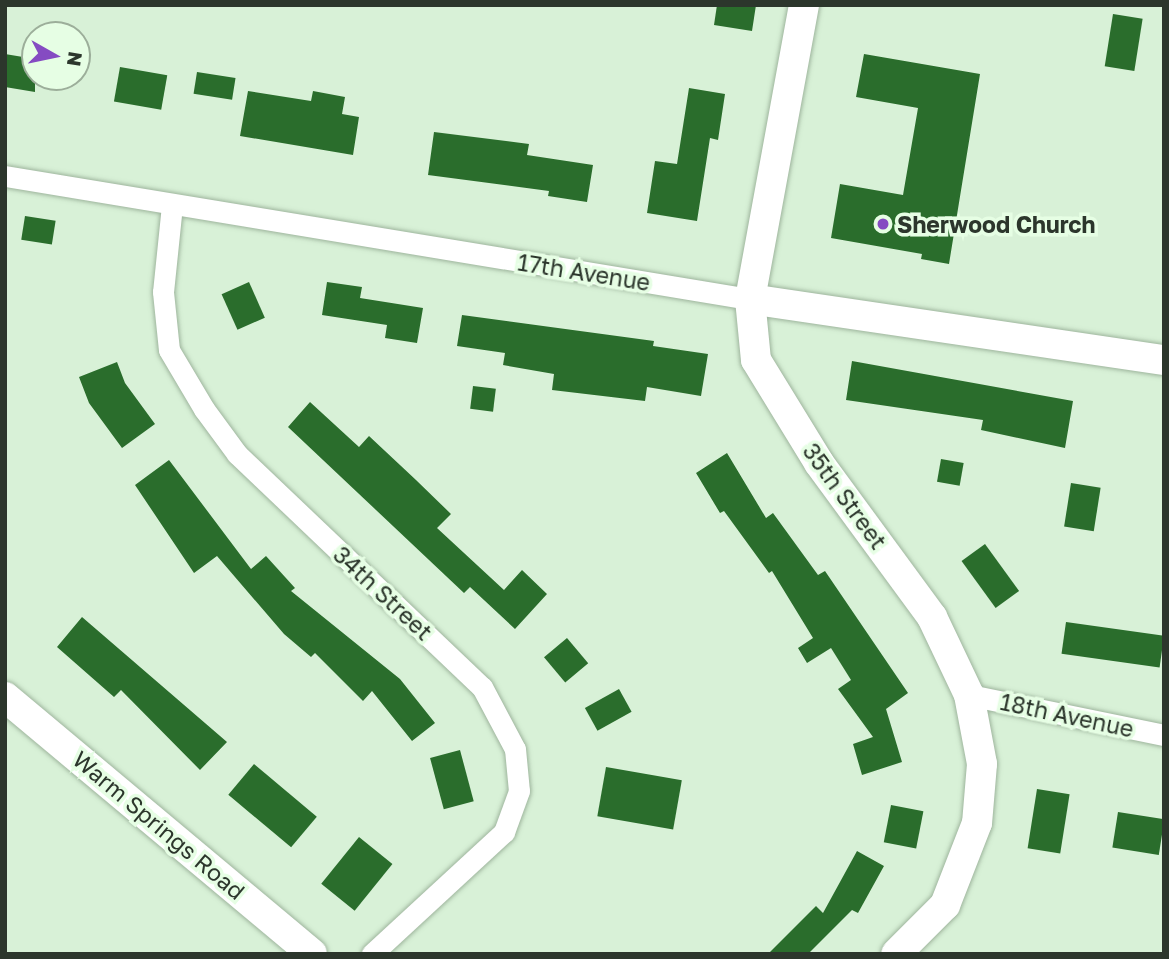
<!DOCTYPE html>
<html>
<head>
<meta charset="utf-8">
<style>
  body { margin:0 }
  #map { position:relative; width:1169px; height:959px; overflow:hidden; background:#d8f1d7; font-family:"Golos Text",sans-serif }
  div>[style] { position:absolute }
  .building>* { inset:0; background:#2a6d2c; transform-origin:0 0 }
  .roads { filter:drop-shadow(0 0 2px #9eb59d) drop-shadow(0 0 2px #9eb59d) }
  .street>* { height:21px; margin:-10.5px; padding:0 10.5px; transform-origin:10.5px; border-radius:10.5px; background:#fff }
  .secondary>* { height:30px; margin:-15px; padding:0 15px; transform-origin:15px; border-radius:15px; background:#fff }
  .dots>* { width:19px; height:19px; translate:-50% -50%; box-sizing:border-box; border:4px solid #e6fee4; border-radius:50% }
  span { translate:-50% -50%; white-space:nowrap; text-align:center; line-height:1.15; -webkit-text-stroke:7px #e6fee4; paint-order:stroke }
  .poi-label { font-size:23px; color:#2c362c; font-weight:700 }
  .left { translate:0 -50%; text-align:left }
  .street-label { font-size:23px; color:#2c362c }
  .frame { position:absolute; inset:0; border:7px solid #2c362c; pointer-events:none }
  .north { position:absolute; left:21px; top:21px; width:70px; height:70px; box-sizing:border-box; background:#e6fee4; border:2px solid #9cae9a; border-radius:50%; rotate:99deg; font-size:19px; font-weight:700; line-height:28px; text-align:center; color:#2c362c }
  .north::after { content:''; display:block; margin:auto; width:24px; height:32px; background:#854bc2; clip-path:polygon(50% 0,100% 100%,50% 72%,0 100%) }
</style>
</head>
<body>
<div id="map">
  <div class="building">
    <i style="clip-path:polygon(717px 5px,756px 5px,752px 31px,714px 25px)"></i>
    <i style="left:1113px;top:14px;width:30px;height:53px;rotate:9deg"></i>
    <i style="clip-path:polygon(5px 54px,35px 59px,35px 92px,5px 87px)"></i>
    <i style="clip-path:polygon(864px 54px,980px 74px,949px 264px,921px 259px,922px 254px,831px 238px,840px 184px,903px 195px,918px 108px,856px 97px)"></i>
    <i style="left:120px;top:67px;width:48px;height:35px;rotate:10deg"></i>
    <i style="left:197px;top:72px;width:39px;height:22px;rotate:9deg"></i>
    <i style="clip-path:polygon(689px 88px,725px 94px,718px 140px,710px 138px,697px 221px,647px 213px,655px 161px,677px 164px)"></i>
    <i style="clip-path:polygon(248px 91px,311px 101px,313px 91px,345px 97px,342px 114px,359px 117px,353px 155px,240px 136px)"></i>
    <i style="clip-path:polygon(434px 132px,529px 144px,527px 155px,593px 165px,587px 202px,548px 196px,549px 191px,428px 175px)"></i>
    <i style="left:25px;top:216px;width:31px;height:24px;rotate:9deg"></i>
    <i style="left:249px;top:282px;width:39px;height:30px;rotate:66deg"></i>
    <i style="clip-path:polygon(327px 282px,362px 287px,360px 298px,423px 308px,417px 343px,385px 338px,387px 325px,322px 315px)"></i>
    <i style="clip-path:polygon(462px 315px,654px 341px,653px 346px,708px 354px,701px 396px,647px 387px,645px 401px,552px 390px,554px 374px,503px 365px,505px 353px,457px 346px)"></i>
    <i style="clip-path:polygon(852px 361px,1073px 401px,1065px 448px,981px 430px,983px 420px,846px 400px)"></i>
    <i style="clip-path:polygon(117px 362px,125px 383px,155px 424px,122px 448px,89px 403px,79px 377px)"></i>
    <i style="left:473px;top:386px;width:23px;height:23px;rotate:7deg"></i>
    <i style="clip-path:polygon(310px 402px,359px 447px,369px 436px,416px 480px,451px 514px,437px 528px,504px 590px,522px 570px,547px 594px,515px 629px,470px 587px,464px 593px,288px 427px)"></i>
    <i style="clip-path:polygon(727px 453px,766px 518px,773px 513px,818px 575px,825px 571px,908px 693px,886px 709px,902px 762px,862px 775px,853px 744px,873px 737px,838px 689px,851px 680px,831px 648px,807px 663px,798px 648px,813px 638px,772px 571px,769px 573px,724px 511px,720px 513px,696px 473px)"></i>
    <i style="left:941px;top:459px;width:23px;height:23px;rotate:10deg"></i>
    <i style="clip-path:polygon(169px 460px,251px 569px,266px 556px,295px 588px,291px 591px,400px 679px,435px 723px,412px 741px,372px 691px,363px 701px,315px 653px,311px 657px,284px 634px,217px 556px,194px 573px,135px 485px)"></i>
    <i style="left:1071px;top:483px;width:30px;height:44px;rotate:9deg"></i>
    <i style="left:985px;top:544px;width:58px;height:29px;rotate:54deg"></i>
    <i style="clip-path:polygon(82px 617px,227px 742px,200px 770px,121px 690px,114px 697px,57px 647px)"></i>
    <i style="left:1066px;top:622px;width:99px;height:32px;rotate:8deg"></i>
    <i style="left:567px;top:638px;width:33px;height:30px;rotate:50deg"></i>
    <i style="left:619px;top:689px;width:26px;height:39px;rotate:61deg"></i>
    <i style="left:460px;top:750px;width:53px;height:31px;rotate:75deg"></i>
    <i style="left:254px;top:764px;width:82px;height:40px;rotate:40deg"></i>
    <i style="left:606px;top:767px;width:77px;height:50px;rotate:10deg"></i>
    <i style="left:1037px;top:789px;width:33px;height:60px;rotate:9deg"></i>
    <i style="left:891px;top:805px;width:33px;height:38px;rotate:11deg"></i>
    <i style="left:1118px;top:812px;width:47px;height:36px;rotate:9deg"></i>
    <i style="left:359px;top:837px;width:43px;height:60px;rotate:39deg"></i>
    <i style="clip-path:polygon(857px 851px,884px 866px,858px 913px,852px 910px,808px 954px,768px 954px,816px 906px,823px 913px)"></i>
  </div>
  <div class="roads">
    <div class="street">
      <i style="left:5px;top:176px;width:755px;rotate:9.38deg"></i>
      <i style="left:172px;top:205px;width:87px;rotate:95.9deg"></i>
      <i style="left:163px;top:292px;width:58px;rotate:84.1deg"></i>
      <i style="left:169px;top:350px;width:69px;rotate:59.3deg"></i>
      <i style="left:204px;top:409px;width:56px;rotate:53.7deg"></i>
      <i style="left:237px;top:454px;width:338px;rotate:43.6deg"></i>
      <i style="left:482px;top:687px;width:70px;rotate:62deg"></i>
      <i style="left:515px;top:749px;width:42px;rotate:84.6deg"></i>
      <i style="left:519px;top:791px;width:44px;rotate:110.1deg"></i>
      <i style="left:504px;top:832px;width:180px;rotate:137.3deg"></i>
      <i style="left:969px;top:695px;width:199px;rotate:11.6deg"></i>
    </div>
    <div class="secondary">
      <i style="left:804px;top:5px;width:299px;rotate:100.4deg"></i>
      <i style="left:750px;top:299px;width:61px;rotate:84.4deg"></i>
      <i style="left:756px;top:360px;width:121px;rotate:58.5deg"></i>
      <i style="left:819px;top:463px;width:191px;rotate:53.7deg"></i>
      <i style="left:932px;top:617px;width:86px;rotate:64.6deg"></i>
      <i style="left:969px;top:695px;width:70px;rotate:79.3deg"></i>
      <i style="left:982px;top:764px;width:59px;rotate:94.8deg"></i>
      <i style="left:977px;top:823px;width:88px;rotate:111.3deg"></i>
      <i style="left:945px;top:905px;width:69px;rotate:135deg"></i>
      <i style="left:750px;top:299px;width:418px;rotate:8.4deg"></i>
      <i style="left:5px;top:697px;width:400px;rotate:39.9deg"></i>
    </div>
  </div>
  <div class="dots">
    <i style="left:883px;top:224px;background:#854bc2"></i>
  </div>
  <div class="poi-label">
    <span class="left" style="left:897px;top:224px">Sherwood Church</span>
  </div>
  <div class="street-label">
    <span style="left:584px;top:272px;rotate:9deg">17th Avenue</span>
    <span style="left:845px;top:496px;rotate:54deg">35th Street</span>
    <span style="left:383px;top:593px;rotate:43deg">34th Street</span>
    <span style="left:1067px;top:715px;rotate:12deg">18th Avenue</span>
    <span style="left:159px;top:825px;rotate:40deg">Warm Springs Road</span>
  </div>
  <div class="frame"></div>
  <div class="north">N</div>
</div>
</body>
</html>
